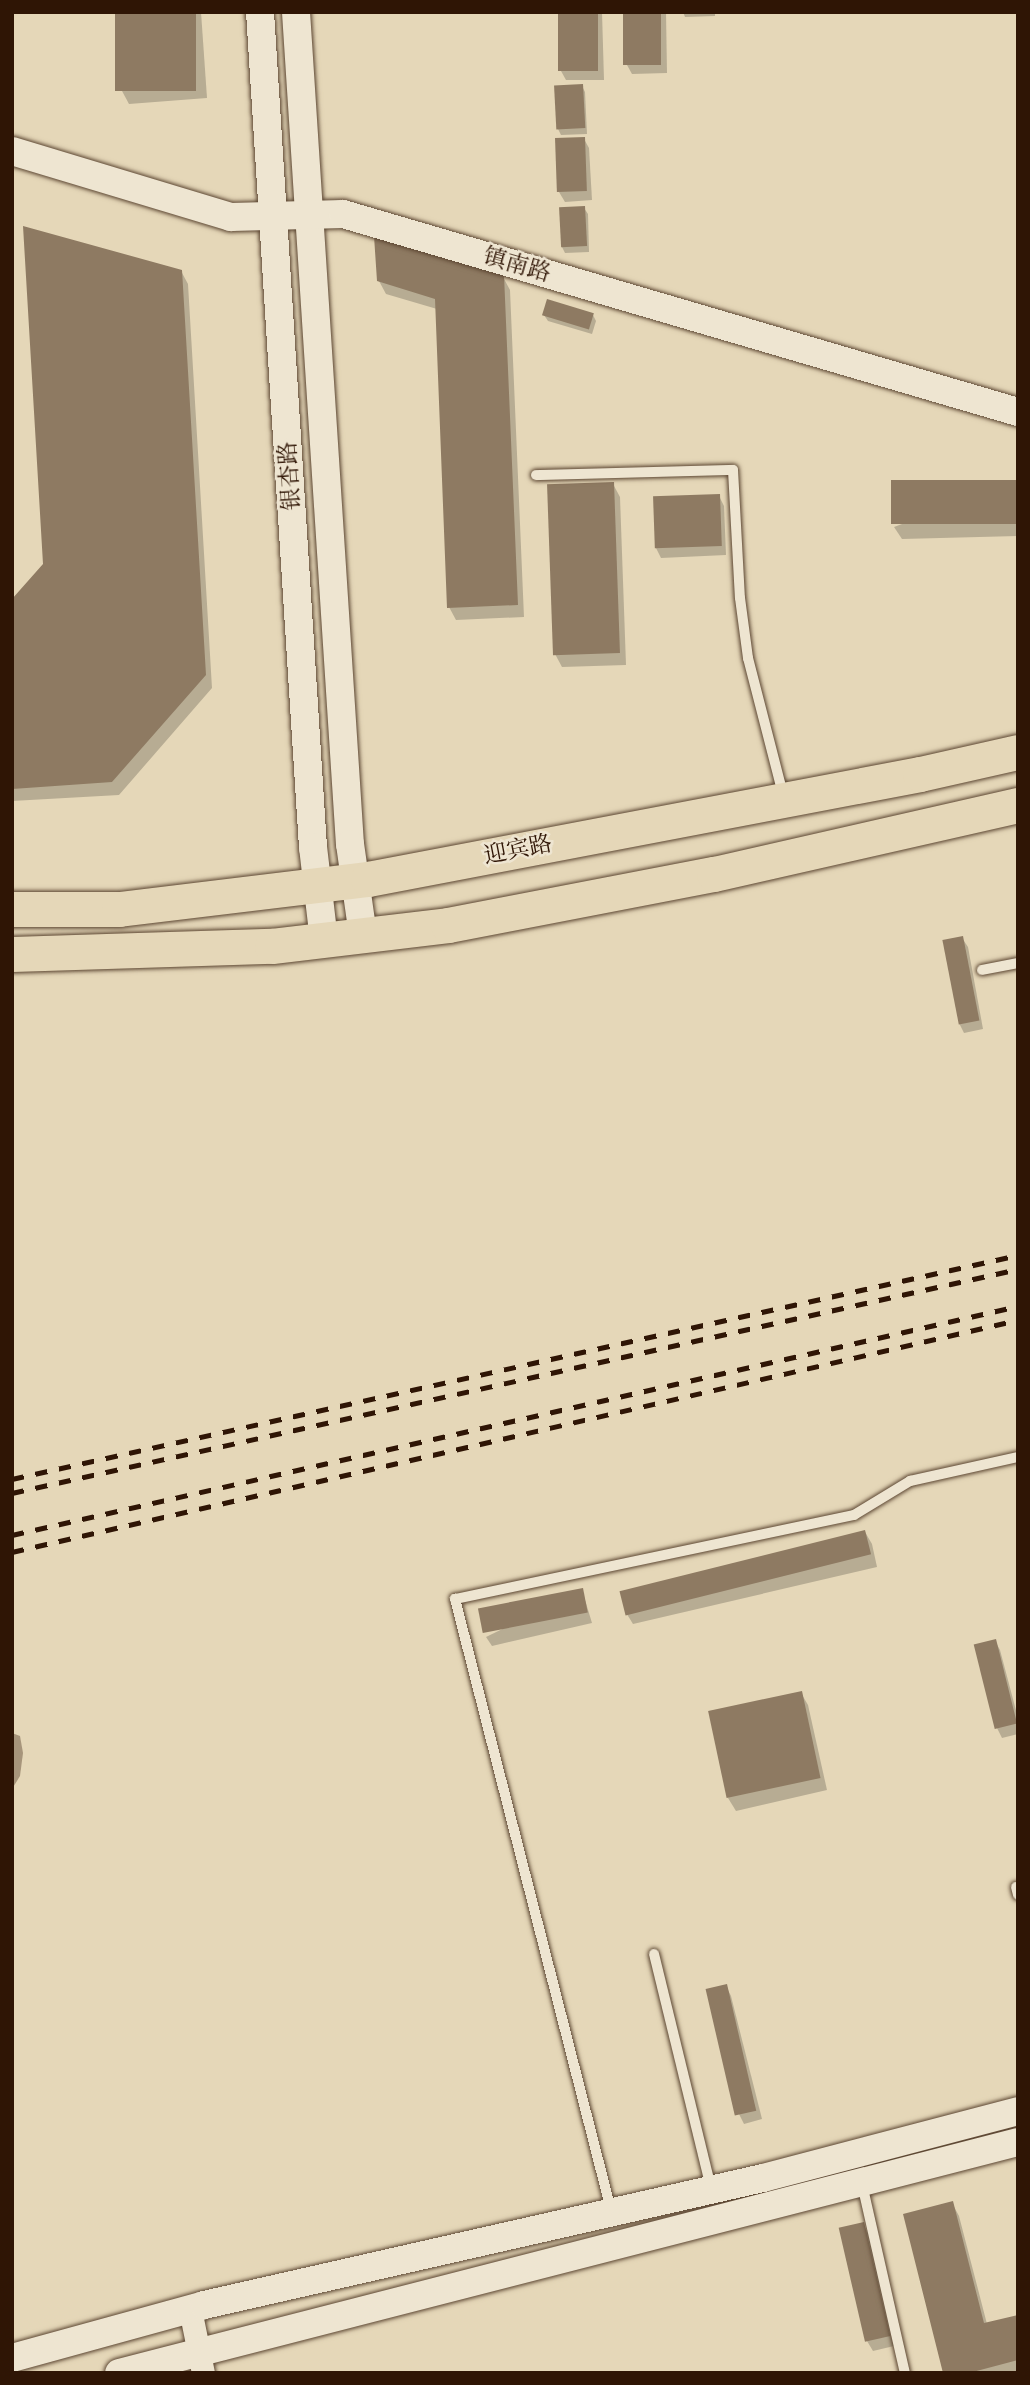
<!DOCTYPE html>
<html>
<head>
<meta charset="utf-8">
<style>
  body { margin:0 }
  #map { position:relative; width:1030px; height:2385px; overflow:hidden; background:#e5d7b8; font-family:Cardo,"Noto Serif SC",serif }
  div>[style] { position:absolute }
  .water>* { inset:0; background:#a7957b }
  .shadow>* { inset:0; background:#0003 }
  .building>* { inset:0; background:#8e7a62; transform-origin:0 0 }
  .roads { filter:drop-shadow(0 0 2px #5c4632) drop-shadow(0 0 2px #5c4632) }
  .service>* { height:10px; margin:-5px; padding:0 5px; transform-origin:5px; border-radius:5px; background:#eee5d1 }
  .minor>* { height:23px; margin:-11.5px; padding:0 11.5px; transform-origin:11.5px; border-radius:11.5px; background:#eee5d1 }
  .tertiary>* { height:28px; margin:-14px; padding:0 14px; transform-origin:14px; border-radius:14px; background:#eee5d1 }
  .primary>* { height:35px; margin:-17.5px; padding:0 17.5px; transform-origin:17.5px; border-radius:17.5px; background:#e5d7b8 }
  .rail>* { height:5px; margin-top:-2.5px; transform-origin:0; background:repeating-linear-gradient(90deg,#2f1505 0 12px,transparent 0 24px) }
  span { translate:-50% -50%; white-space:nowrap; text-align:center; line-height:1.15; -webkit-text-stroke:5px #eee5d1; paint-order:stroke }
  .street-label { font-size:23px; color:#2f1505 }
  .frame { position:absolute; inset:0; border:14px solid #2f1505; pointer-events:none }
</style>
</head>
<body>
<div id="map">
  <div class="water">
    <i style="clip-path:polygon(12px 1733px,20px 1736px,23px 1753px,20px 1776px,12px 1789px)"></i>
  </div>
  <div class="shadow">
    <i style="clip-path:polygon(117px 12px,201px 12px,207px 98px,129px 104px,122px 91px)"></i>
    <i style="clip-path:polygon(560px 12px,602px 12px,604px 80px,566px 80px,561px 71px)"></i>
    <i style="clip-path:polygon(625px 12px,666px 12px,667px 73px,632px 74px,627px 65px)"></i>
    <i style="clip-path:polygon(683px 12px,715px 12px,715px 16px,685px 17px)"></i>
    <i style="clip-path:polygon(582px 86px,585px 92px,587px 134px,561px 135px,558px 129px)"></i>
    <i style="clip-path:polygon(584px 139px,589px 148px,592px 200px,565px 202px,559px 192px)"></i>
    <i style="clip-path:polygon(584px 208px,588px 214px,589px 252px,565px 253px,562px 247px)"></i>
    <i style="clip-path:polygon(181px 271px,188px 284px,212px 688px,119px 795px,12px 801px,12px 602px,45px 564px)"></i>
    <i style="clip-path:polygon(503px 277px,510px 290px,524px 617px,456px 620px,449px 607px,437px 309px,386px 294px,379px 281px)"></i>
    <i style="clip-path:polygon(544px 315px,593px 315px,596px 321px,592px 334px,548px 321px)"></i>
    <i style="clip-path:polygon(1018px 481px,1018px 536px,902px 539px,894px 527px)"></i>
    <i style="clip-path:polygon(613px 484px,620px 497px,626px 665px,562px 667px,555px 654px)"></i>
    <i style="clip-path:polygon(719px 496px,724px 506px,726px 555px,661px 558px,656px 548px)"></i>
    <i style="clip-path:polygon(962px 938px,968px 947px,983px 1029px,964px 1033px,959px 1023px)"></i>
    <i style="clip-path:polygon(865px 1532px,872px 1544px,877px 1567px,633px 1624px,625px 1611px)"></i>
    <i style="clip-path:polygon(582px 1590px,592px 1623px,492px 1646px,486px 1637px)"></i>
    <i style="clip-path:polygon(995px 1641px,1000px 1650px,1018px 1718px,1018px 1734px,1002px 1738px,997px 1728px)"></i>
    <i style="clip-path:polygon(801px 1693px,808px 1705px,827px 1790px,736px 1811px,728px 1798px)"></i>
    <i style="clip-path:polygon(726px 1986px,731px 1996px,762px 2119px,744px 2124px,739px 2114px)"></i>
    <i style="clip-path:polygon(952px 2203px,959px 2216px,987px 2324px,1018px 2317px,1018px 2373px,945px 2373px)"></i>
    <i style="clip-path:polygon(863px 2224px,868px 2233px,894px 2346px,873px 2351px,867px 2341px)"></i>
  </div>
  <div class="building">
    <i style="left:115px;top:12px;width:81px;height:79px"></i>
    <i style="left:558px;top:12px;width:40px;height:59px"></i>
    <i style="left:623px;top:12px;width:38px;height:53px"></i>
    <i style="left:583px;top:84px;width:44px;height:29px;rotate:87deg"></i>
    <i style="left:585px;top:137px;width:54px;height:30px;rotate:88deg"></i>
    <i style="left:585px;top:206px;width:40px;height:26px;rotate:87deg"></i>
    <i style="clip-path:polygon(23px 226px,182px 270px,206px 675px,112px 782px,12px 789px,12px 599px,43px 564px)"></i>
    <i style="clip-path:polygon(374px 236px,504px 275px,518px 605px,447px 608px,435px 299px,377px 281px)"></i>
    <i style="left:547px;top:299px;width:49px;height:17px;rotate:17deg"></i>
    <i style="left:1018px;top:480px;width:44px;height:127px;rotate:90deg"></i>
    <i style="left:614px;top:482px;width:171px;height:67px;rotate:88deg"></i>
    <i style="left:720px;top:494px;width:52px;height:67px;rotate:88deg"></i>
    <i style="left:963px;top:936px;width:86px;height:21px;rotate:79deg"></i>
    <i style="left:865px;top:1530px;width:25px;height:253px;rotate:76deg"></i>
    <i style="left:583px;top:1588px;width:25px;height:107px;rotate:79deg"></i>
    <i style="left:996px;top:1639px;width:87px;height:23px;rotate:76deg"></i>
    <i style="left:802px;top:1691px;width:89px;height:96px;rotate:78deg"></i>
    <i style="left:727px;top:1984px;width:130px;height:22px;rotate:77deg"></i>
    <i style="clip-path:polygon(953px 2201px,984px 2323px,1018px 2315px,1018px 2360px,969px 2373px,943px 2373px,903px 2214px)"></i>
    <i style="left:864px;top:2222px;width:117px;height:26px;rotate:77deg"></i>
  </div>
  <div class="roads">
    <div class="service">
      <i style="left:536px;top:475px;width:197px;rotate:-1.5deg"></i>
      <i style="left:733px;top:470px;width:128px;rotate:86.9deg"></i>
      <i style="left:740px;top:598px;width:61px;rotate:82.4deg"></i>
      <i style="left:748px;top:658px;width:140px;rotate:75.6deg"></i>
      <i style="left:982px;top:970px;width:37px;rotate:-11deg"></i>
      <i style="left:1016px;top:1887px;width:8px;rotate:76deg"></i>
      <i style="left:654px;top:1954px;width:240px;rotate:76.3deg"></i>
      <i style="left:862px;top:2184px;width:194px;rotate:77.2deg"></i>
      <i style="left:611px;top:2210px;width:631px;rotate:-104.32deg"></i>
      <i style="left:455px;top:1599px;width:408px;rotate:-11.9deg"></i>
      <i style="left:854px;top:1515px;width:66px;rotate:-31.3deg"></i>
      <i style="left:910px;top:1481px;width:111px;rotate:-12.5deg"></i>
    </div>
    <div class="minor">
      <i style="left:190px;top:2309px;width:65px;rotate:78.5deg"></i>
    </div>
    <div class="tertiary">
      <i style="left:260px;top:12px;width:837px;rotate:86.37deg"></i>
      <i style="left:313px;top:847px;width:94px;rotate:83.3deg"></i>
      <i style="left:296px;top:12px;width:834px;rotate:86.29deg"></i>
      <i style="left:350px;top:844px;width:92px;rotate:81.9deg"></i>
      <i style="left:12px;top:151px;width:229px;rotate:16.8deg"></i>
      <i style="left:231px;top:217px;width:112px;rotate:-1.5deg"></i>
      <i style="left:343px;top:214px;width:703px;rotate:16.35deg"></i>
      <i style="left:12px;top:2358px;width:199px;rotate:-15.4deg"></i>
      <i style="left:204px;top:2305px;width:573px;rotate:-12.8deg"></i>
      <i style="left:763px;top:2178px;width:264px;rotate:-14.7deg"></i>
      <i style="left:119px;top:2373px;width:928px;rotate:-14.41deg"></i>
    </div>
    <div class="primary">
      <i style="left:12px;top:909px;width:107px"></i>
      <i style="left:119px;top:909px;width:251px;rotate:-6.9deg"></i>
      <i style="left:368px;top:879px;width:562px;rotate:-10.77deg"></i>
      <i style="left:920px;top:774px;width:100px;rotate:-12.7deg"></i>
      <i style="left:12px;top:954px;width:260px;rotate:-1.8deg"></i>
      <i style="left:272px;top:946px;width:177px;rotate:-6.8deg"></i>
      <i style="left:448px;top:925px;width:271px;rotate:-10.9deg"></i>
      <i style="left:714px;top:874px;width:312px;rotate:-12.8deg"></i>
    </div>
  </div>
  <div class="rail">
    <i style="left:12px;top:1479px;width:1031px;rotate:-12.55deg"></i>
    <i style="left:12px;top:1493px;width:1031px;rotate:-12.55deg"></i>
    <i style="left:12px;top:1535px;width:1032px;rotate:-12.82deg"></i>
    <i style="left:12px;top:1552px;width:1032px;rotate:-12.99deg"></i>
  </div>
  <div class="street-label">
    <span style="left:517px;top:265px;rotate:16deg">镇南路</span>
    <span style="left:290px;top:476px;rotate:-94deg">银杏路</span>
    <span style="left:518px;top:850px;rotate:-11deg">迎宾路</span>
  </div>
  <div class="frame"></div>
</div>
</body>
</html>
